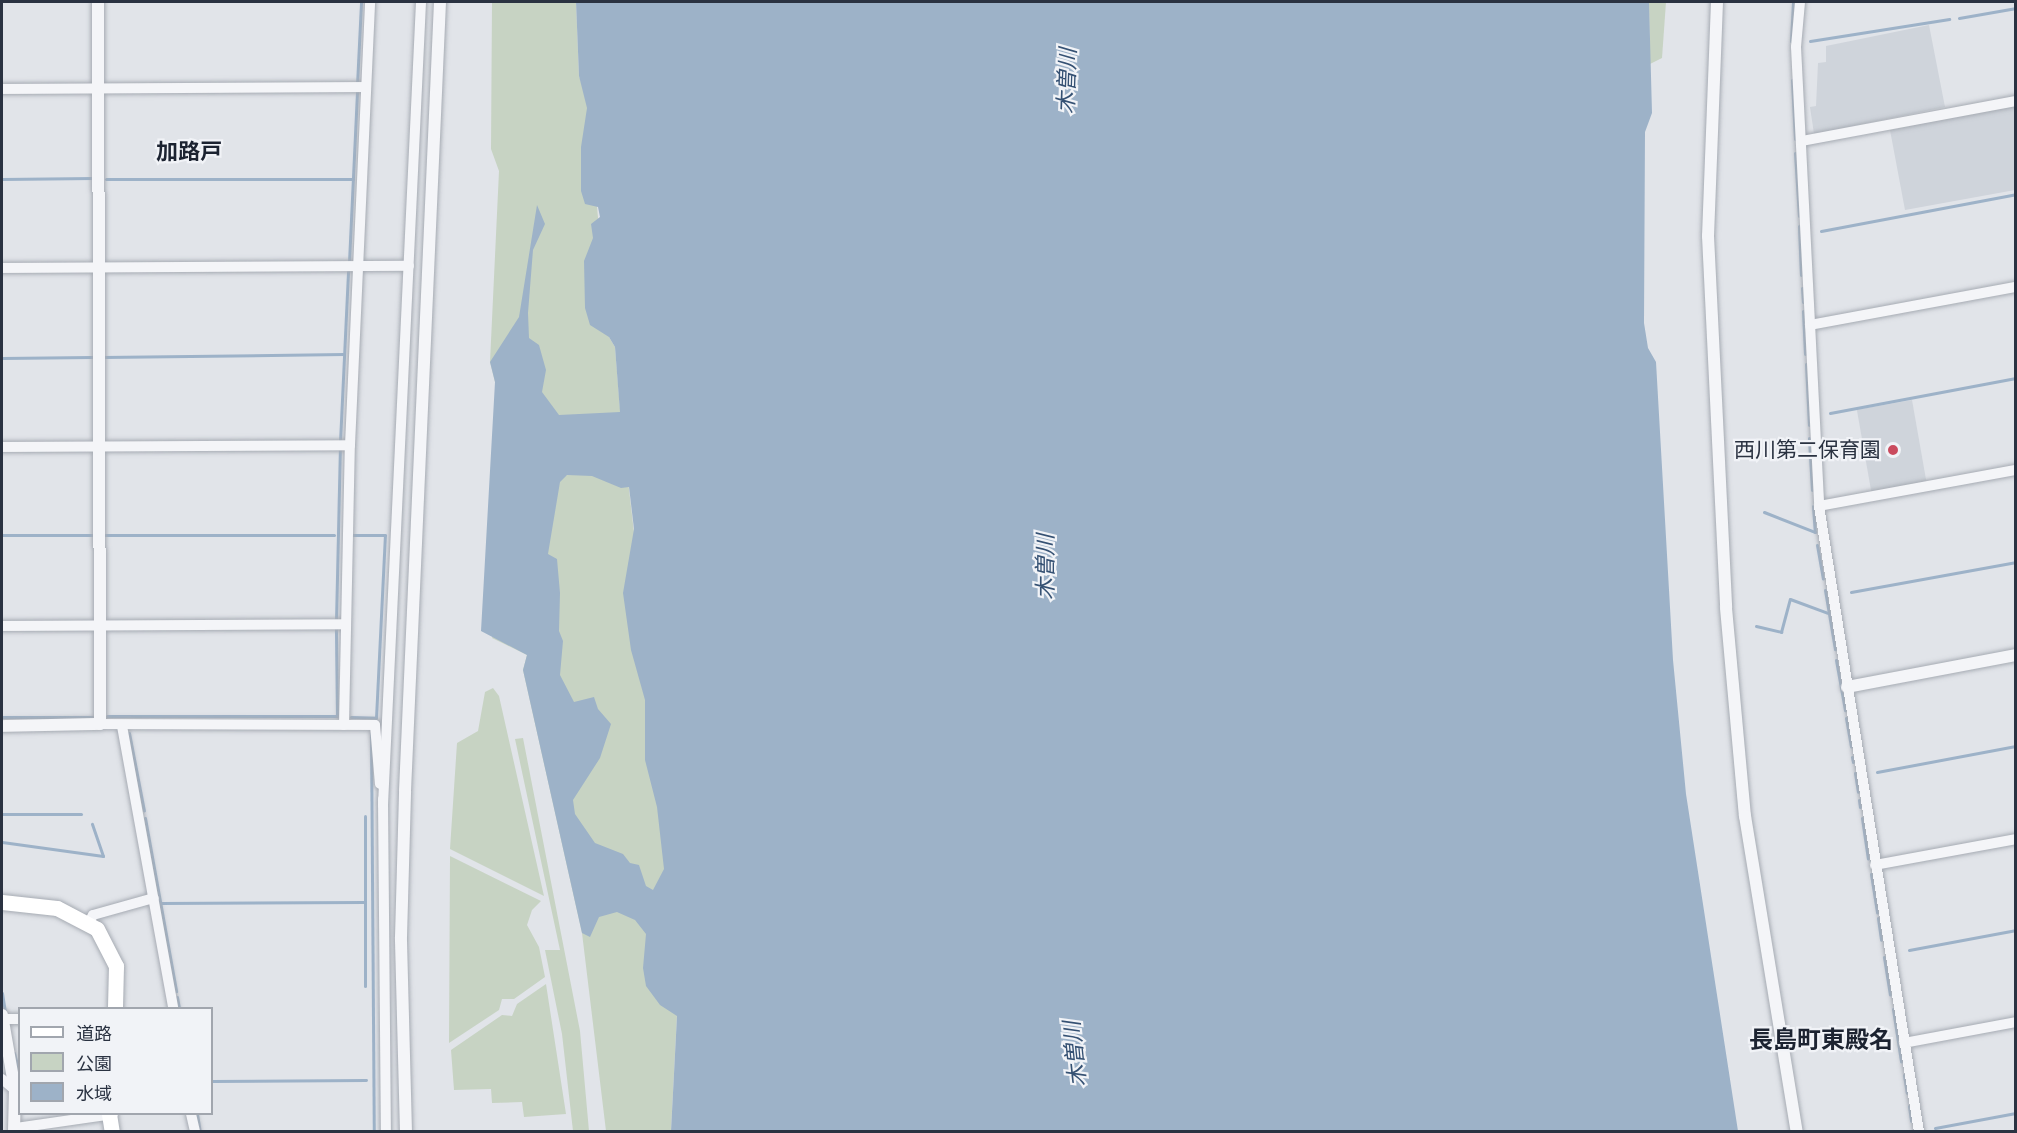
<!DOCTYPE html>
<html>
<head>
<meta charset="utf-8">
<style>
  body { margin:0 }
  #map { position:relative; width:2017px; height:1133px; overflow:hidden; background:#e1e4e9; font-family:"PT Sans Narrow","Noto Sans JP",sans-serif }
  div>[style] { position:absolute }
  .built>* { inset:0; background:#cfd4db; transform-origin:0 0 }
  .green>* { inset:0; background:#c7d3c3 }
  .water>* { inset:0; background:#9db2c8 }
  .stream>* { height:3px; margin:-1.5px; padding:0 1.5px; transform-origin:1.5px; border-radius:1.5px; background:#9db2c8 }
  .roads { filter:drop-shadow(0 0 2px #a6abb3) drop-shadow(0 0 2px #a6abb3) }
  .minor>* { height:10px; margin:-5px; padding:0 5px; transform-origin:5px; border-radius:5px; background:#f4f5f8 }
  .tertiary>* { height:12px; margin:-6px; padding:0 6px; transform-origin:6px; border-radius:6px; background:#f4f5f8 }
  .secondary>* { height:15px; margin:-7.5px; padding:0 7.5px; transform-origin:7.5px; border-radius:7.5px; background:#fff }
  .dots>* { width:16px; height:16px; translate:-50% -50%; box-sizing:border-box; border:3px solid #f1f3f7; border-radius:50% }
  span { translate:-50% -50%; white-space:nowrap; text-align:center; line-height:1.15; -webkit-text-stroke:4.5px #f1f3f7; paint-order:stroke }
  .poi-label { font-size:21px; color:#2a3241 }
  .right { translate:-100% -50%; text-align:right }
  .water-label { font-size:22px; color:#355173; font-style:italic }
  .neighbourhood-label { font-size:22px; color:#1c2331; font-weight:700 }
  .quarter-label { font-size:24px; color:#1c2331; font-weight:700 }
  .frame { position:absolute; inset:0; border:3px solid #2a3241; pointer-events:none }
  .legend { position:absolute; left:18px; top:1007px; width:195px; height:108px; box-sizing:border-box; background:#f1f3f7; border:2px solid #a1a6ae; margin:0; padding:8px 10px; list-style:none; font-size:18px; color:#2a3241 }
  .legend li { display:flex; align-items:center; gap:12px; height:30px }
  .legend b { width:30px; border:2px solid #a1a6ae }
</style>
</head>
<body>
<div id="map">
  <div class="built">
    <i style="clip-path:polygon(1929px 25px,1945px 107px,1814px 134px,1810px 107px,1816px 106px,1818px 63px,1826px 62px,1826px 46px)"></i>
    <i style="clip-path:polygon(2015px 105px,2015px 190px,1905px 210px,1890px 130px)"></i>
    <i style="left:1912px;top:400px;width:84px;height:56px;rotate:80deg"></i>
  </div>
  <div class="green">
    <i style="clip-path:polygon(492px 2px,576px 2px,579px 76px,587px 98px,609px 337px,615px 347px,621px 421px,577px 430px,495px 382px,490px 362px,499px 171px,491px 149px)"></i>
    <i style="clip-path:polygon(1649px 2px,1666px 2px,1662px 58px,1650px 64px)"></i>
    <i style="clip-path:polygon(627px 472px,681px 938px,671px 1131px,606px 1131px,582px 933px,523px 670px,527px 655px,492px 638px,541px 473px)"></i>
    <i style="clip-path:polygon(493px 688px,499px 696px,544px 896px,450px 849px,457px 743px,478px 731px,485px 692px)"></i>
    <i style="clip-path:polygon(523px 738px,580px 1031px,589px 1131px,573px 1131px,562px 1034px,545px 950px,560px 950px,515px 739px)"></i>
    <i style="clip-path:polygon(450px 856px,541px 901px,532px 910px,527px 925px,539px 947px,545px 977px,514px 999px,502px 999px,499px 1010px,449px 1043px)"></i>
    <i style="clip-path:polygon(546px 984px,566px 1114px,524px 1117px,522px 1102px,492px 1103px,491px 1089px,454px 1090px,451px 1050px,502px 1015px,512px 1016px,517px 1004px)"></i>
  </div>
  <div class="water">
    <i style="clip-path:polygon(evenodd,576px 2px,1649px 2px,1652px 113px,1645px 132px,1644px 323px,1648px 348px,1656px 362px,1673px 660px,1686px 794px,1738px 1131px,671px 1131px,677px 1016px,660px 1005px,646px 986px,643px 968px,646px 934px,635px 920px,617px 912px,599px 917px,590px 937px,582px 933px,523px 670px,527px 655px,481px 631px,495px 382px,490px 362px,519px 317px,537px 205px,545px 224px,533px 250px,528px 313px,529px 338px,539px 345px,546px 370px,542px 392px,559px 415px,620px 412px,615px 347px,609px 337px,590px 325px,585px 308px,584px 261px,593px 238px,591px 224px,600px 217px,598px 207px,585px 204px,581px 191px,581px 147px,587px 108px,579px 76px,576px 2px,567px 475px,592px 476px,621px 488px,629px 487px,634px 529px,623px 593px,631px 650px,645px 700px,645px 760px,657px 807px,664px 869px,653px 890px,646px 886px,639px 865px,630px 863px,623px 854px,595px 843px,575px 814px,573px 800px,600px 758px,611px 724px,598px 709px,594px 697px,574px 702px,560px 675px,563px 641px,559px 631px,560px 593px,557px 559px,548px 554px,560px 482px,567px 475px)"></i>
  </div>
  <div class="stream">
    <i style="left:1959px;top:18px;width:58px;rotate:-10deg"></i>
    <i style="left:1791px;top:41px;width:39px;rotate:-87deg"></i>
    <i style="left:1810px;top:41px;width:141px;rotate:-9deg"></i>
    <i style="left:1792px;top:80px;width:59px;rotate:87.1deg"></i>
    <i style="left:357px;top:85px;width:83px;rotate:-87.2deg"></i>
    <i style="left:1795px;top:153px;width:63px;rotate:86.4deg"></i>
    <i style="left:2px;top:179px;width:92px;rotate:-0.6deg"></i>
    <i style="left:106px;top:179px;width:247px"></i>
    <i style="left:1799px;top:226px;width:49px;rotate:87.7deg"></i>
    <i style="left:1821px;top:231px;width:198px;rotate:-10.7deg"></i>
    <i style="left:349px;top:262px;width:171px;rotate:-87.3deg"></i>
    <i style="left:1802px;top:288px;width:14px;rotate:86deg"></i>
    <i style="left:1803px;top:311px;width:43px;rotate:87.3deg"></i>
    <i style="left:103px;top:357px;width:241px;rotate:-0.7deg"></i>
    <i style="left:2px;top:358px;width:90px;rotate:-0.6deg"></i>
    <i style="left:1806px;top:364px;width:61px;rotate:87.2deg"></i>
    <i style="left:1830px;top:413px;width:189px;rotate:-10.7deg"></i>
    <i style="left:1809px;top:438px;width:52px;rotate:86.7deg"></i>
    <i style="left:340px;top:442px;width:172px;rotate:-87.3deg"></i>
    <i style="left:1813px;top:506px;width:26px;rotate:86deg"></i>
    <i style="left:1764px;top:512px;width:55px;rotate:21.4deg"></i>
    <i style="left:2px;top:535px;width:93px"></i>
    <i style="left:105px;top:535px;width:229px"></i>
    <i style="left:1817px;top:545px;width:34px;rotate:80deg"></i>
    <i style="left:1825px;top:590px;width:60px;rotate:80.4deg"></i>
    <i style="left:1851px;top:592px;width:168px;rotate:-10.3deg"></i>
    <i style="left:336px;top:621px;width:173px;rotate:-88.7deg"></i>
    <i style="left:1756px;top:626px;width:26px;rotate:13deg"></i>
    <i style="left:1781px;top:632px;width:34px;rotate:-75deg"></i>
    <i style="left:1790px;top:599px;width:40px;rotate:20.2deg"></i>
    <i style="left:1836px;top:660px;width:51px;rotate:79.8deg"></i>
    <i style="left:107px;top:716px;width:230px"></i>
    <i style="left:337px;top:716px;width:88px;rotate:-90.7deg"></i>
    <i style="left:2px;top:717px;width:91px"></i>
    <i style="left:351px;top:717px;width:25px;rotate:2deg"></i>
    <i style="left:376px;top:718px;width:183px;rotate:-87.2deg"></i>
    <i style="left:385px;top:535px;width:33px;rotate:180deg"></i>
    <i style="left:1846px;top:718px;width:29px;rotate:80deg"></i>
    <i style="left:129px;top:733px;width:79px;rotate:79.1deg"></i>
    <i style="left:371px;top:733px;width:399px;rotate:89.6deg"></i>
    <i style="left:1852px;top:757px;width:5px;rotate:79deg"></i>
    <i style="left:1877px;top:772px;width:141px;rotate:-10.6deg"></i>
    <i style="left:1855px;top:773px;width:19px;rotate:81deg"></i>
    <i style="left:1859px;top:800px;width:7px;rotate:82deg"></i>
    <i style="left:2px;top:814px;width:79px"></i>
    <i style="left:365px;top:816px;width:170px;rotate:90deg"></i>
    <i style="left:145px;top:818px;width:176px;rotate:79.8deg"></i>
    <i style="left:1862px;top:818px;width:41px;rotate:81.7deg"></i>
    <i style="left:2px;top:842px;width:102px;rotate:7.9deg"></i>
    <i style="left:103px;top:856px;width:34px;rotate:-109deg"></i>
    <i style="left:1871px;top:874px;width:39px;rotate:81deg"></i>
    <i style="left:160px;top:903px;width:204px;rotate:-0.3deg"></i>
    <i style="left:1878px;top:918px;width:22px;rotate:82deg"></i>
    <i style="left:1909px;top:950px;width:109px;rotate:-10.6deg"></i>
    <i style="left:1884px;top:957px;width:38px;rotate:81deg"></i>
    <i style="left:2px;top:993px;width:19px;rotate:81deg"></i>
    <i style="left:177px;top:997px;width:11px;rotate:80deg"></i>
    <i style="left:1893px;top:1009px;width:53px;rotate:81.3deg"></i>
    <i style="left:14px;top:1053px;width:23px;rotate:75deg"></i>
    <i style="left:1904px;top:1075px;width:18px;rotate:81deg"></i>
    <i style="left:212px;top:1081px;width:154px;rotate:-0.4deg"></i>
    <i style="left:1909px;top:1106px;width:15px;rotate:82deg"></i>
    <i style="left:197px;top:1114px;width:18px;rotate:81deg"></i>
    <i style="left:1935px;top:1128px;width:82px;rotate:-10.5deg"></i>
  </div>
  <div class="roads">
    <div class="minor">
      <i style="left:1800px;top:2px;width:45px;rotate:95.1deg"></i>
      <i style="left:1796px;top:47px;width:460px;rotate:87.1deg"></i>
      <i style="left:1819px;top:506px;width:634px;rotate:80.92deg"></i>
      <i style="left:2px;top:89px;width:364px;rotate:-0.3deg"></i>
      <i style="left:1802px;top:141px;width:218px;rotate:-10.6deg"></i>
      <i style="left:2px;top:268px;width:407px;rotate:-0.3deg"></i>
      <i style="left:1810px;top:325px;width:209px;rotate:-10.5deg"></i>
      <i style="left:2px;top:447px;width:348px;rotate:-0.3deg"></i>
      <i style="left:1819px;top:506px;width:200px;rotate:-10.4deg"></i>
      <i style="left:2px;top:626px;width:343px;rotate:-0.3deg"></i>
      <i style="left:100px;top:724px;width:275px;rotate:0.2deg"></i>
      <i style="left:375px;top:725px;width:59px;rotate:85.2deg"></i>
      <i style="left:344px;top:725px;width:280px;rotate:-88.8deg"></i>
      <i style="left:350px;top:445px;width:443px;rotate:-87.4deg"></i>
      <i style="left:122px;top:726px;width:287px;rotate:79.7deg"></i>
      <i style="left:383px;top:799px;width:333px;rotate:89.5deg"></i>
      <i style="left:383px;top:805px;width:804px;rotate:-87.29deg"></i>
      <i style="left:1875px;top:865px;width:143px;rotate:-10.4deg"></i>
      <i style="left:89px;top:922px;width:8px;rotate:-60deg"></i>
      <i style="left:93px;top:915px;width:63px;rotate:-15.6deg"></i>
      <i style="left:2px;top:1019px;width:18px"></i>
      <i style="left:1904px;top:1043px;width:114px;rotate:-10.6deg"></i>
      <i style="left:2px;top:1079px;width:17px;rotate:40deg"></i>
      <i style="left:191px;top:1114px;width:18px;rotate:77deg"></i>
      <i style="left:16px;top:1128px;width:98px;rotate:-8.2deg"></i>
    </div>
    <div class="tertiary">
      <i style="left:1717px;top:2px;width:234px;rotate:92.2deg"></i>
      <i style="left:1708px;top:236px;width:372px;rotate:87.2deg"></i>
      <i style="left:1726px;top:608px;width:209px;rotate:84.8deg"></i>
      <i style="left:1745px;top:816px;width:320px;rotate:80.7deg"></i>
      <i style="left:1847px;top:687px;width:172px;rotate:-10.7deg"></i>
      <i style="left:2px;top:726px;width:98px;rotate:-1.2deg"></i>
      <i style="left:100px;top:724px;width:722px;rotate:-90.16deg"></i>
      <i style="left:2px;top:1015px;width:76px;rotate:80.2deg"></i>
      <i style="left:15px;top:1090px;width:42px;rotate:91.4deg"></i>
      <i style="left:406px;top:1132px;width:195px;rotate:-91.5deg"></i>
      <i style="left:401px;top:937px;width:146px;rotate:-88.4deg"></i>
      <i style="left:405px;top:791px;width:790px;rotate:-87.46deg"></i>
    </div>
    <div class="secondary">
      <i style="left:2px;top:902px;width:55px;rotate:6.2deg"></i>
      <i style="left:57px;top:908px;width:45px;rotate:27.7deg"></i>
      <i style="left:97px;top:929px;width:42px;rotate:62.8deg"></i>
      <i style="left:116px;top:966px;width:42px;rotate:91.4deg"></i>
      <i style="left:109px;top:1114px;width:18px;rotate:81deg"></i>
    </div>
  </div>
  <div class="dots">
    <i style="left:1893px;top:450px;background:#ca4b5e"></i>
  </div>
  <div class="poi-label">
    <span class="right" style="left:1881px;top:450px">西川第二保育園</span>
  </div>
  <div class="water-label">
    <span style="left:1067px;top:81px;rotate:-88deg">木曽川</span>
    <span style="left:1046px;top:567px;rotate:-90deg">木曽川</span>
    <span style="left:1075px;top:1054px;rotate:-96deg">木曽川</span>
  </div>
  <div class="neighbourhood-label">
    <span style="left:189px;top:152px">加路戸</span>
  </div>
  <div class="quarter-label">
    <span style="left:1821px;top:1040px">長島町東殿名</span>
  </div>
  <div class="frame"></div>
  <ul class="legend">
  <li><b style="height:8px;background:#fff"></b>道路</li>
  <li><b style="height:16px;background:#c7d3c3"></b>公園</li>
  <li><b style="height:16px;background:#9db2c8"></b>水域</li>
  </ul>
</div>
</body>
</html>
